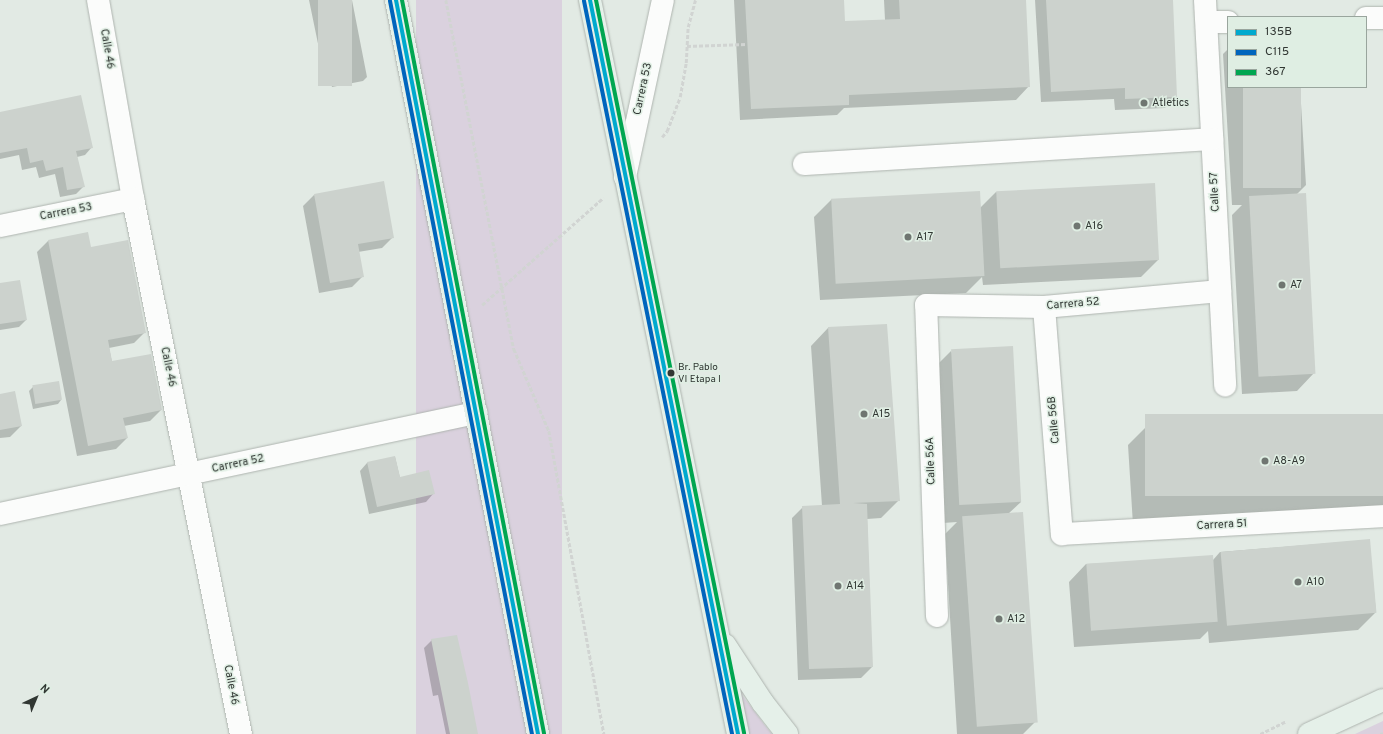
<!DOCTYPE html>
<html>
<head>
<meta charset="utf-8">
<style>
  body { margin:0 }
  #map { position:relative; width:1383px; height:734px; overflow:hidden; background:#e2eae4; font-family:Overpass,sans-serif }
  div>[style] { position:absolute }
  .green>* { inset:0; background:#dad1de; transform-origin:0 0 }
  .shadow>* { inset:0; background:#0003 }
  .building>* { inset:0; background:#ccd2cd; transform-origin:0 0 }
  .path>* { height:2.5px; margin-top:-1.25px; transform-origin:0; background:repeating-linear-gradient(90deg,#d1d4d2 0 4px,transparent 0 6px) }
  .roads { filter:drop-shadow(0 0 1px #aeb4af) drop-shadow(0 0 1px #aeb4af) }
  .minor>* { height:22px; margin:-11px; padding:0 11px; transform-origin:11px; border-radius:11px; background:#fbfcfb }
  .major>* { height:22px; margin:-11px; padding:0 11px; transform-origin:11px; border-radius:11px; background:#e5f0e9 }
  .bus-1>* { height:4px; margin:-2px; padding:0 2px; transform-origin:2px; border-radius:2px; background:#00a9ce }
  .bus-2>* { height:4px; margin:-2px; padding:0 2px; transform-origin:2px; border-radius:2px; background:#0065bd }
  .bus-3>* { height:4px; margin:-2px; padding:0 2px; transform-origin:2px; border-radius:2px; background:#00a651 }
  .dots>* { width:11px; height:11px; translate:-50% -50%; box-sizing:border-box; border:2px solid #dfeee3; border-radius:50% }
  span { translate:-50% -50%; white-space:nowrap; text-align:center; line-height:1.15; -webkit-text-stroke:3px #dfeee3; paint-order:stroke }
  .bus-label { font-size:10px; color:#313733 }
  .left { translate:0 -50%; text-align:left }
  .street-label { font-size:11px; color:#313733 }
  .poi-label { font-size:11px; color:#313733 }
  .legend { position:absolute; left:1227px; top:16px; width:140px; height:72px; box-sizing:border-box; background:#dfeee3; border:1px solid #99a59d; margin:0; padding:5px 7px; list-style:none; font-size:12px; color:#313733 }
  .legend li { display:flex; align-items:center; gap:8px; height:20px }
  .legend b { width:20px; border:1px solid #99a59d }
  .north { position:absolute; left:16px; top:678px; width:40px; height:40px; -webkit-text-stroke:3px #dfeee3; paint-order:stroke; rotate:44deg; font-size:11px; font-weight:700; line-height:16px; text-align:center; color:#313733 }
  .north::after { content:''; display:block; margin:auto; width:14px; height:18px; background:#313733; clip-path:polygon(50% 0,100% 100%,50% 72%,0 100%) }
</style>
</head>
<body>
<div id="map">
  <div class="green">
    <i style="left:416px;top:0;width:146px;height:748px"></i>
    <i style="clip-path:polygon(739px 691px,767px 728px,772px 734px,749px 734px)"></i>
    <i style="clip-path:polygon(1383px 721px,1383px 734px,1355px 734px)"></i>
  </div>
  <div class="shadow">
    <i style="clip-path:polygon(309px 0,352px 0,367px 77px,363px 81px,332px 87px,327px 67px,323px 68px)"></i>
    <i style="clip-path:polygon(734px 0,843px 0,844px 24px,885px 20px,884px 0,1025px 0,1029px 86px,1016px 100px,844px 108px,837px 115px,740px 120px)"></i>
    <i style="clip-path:polygon(1035px 0,1172px 0,1176px 97px,1165px 108px,1115px 110px,1114px 99px,1041px 102px)"></i>
    <i style="clip-path:polygon(1228px 49px,1228px 87px,1300px 87px,1306px 185px,1296px 195px,1314px 373px,1297px 391px,1242px 394px,1232px 215px,1242px 205px,1232px 205px,1223px 54px)"></i>
    <i style="clip-path:polygon(0 114px,92px 147px,85px 155px,77px 157px,83px 187px,76px 194px,60px 197px,55px 174px,39px 178px,36px 167px,22px 170px,19px 155px,0 159px)"></i>
    <i style="clip-path:polygon(996px 192px,1158px 260px,1141px 277px,983px 285px,982px 277px,966px 293px,820px 300px,814px 217px,832px 199px,980px 208px)"></i>
    <i style="clip-path:polygon(314px 195px,393px 237px,382px 248px,358px 252px,363px 276px,352px 287px,319px 293px,303px 206px)"></i>
    <i style="clip-path:polygon(87px 233px,90px 248px,145px 332px,134px 343px,109px 348px,112px 362px,161px 410px,150px 421px,124px 426px,127px 438px,116px 449px,77px 456px,37px 252px,48px 241px)"></i>
    <i style="clip-path:polygon(0 284px,26px 320px,19px 327px,0 330px)"></i>
    <i style="clip-path:polygon(886px 325px,899px 500px,881px 518px,867px 519px,872px 667px,861px 678px,798px 680px,792px 518px,803px 507px,822px 506px,811px 346px,828px 328px)"></i>
    <i style="clip-path:polygon(951px 351px,1021px 502px,1008px 514px,1035px 722px,1023px 734px,957px 734px,945px 534px,957px 522px,943px 523px,934px 368px)"></i>
    <i style="clip-path:polygon(33px 387px,61px 400px,58px 404px,33px 409px,29px 391px)"></i>
    <i style="clip-path:polygon(0 395px,21px 426px,10px 437px,0 438px)"></i>
    <i style="clip-path:polygon(1383px 415px,1383px 512px,1133px 525px,1128px 445px,1145px 428px)"></i>
    <i style="clip-path:polygon(395px 457px,400px 478px,433px 494px,426px 502px,369px 514px,360px 471px,367px 463px)"></i>
    <i style="clip-path:polygon(1369px 540px,1376px 612px,1358px 630px,1209px 643px,1208px 631px,1200px 639px,1074px 647px,1069px 582px,1086px 564px,1213px 560px,1220px 552px)"></i>
    <i style="clip-path:polygon(432px 640px,477px 734px,446px 734px,438px 695px,433px 696px,424px 648px)"></i>
  </div>
  <div class="building">
    <i style="left:318px;top:0;width:34px;height:86px"></i>
    <i style="clip-path:polygon(745px 0,844px 0,845px 21px,900px 19px,899px 0,1026px 0,1030px 87px,849px 95px,849px 105px,751px 109px)"></i>
    <i style="clip-path:polygon(1046px 0,1173px 0,1177px 97px,1125px 99px,1125px 88px,1051px 92px)"></i>
    <i style="left:1243px;top:87px;width:58px;height:101px"></i>
    <i style="clip-path:polygon(81px 95px,93px 148px,76px 151px,85px 187px,67px 190px,63px 167px,46px 171px,43px 160px,30px 163px,27px 148px,0 153px,0 112px)"></i>
    <i style="clip-path:polygon(384px 181px,394px 238px,358px 244px,364px 277px,330px 283px,314px 194px)"></i>
    <i style="left:1155px;top:183px;width:77px;height:159px;rotate:87deg"></i>
    <i style="left:980px;top:191px;width:85px;height:149px;rotate:87deg"></i>
    <i style="left:1306px;top:193px;width:181px;height:57px;rotate:87deg"></i>
    <i style="clip-path:polygon(88px 232px,91px 247px,128px 240px,146px 333px,108px 340px,112px 361px,151px 354px,162px 410px,123px 418px,128px 438px,88px 446px,48px 240px)"></i>
    <i style="clip-path:polygon(20px 280px,27px 320px,0 324px,0 283px)"></i>
    <i style="clip-path:polygon(887px 324px,900px 501px,853px 503px,867px 504px,873px 667px,809px 669px,802px 506px,840px 504px,828px 327px)"></i>
    <i style="left:1013px;top:346px;width:156px;height:62px;rotate:87deg"></i>
    <i style="left:59px;top:381px;width:19px;height:27px;rotate:81deg"></i>
    <i style="clip-path:polygon(15px 391px,22px 426px,0 430px,0 394px)"></i>
    <i style="left:1383px;top:414px;width:82px;height:238px;rotate:90deg"></i>
    <i style="clip-path:polygon(395px 456px,400px 477px,429px 470px,435px 494px,377px 507px,367px 462px)"></i>
    <i style="left:1023px;top:512px;width:211px;height:61px;rotate:86deg"></i>
    <i style="left:1370px;top:539px;width:74px;height:150px;rotate:85deg"></i>
    <i style="left:1213px;top:555px;width:67px;height:127px;rotate:86deg"></i>
    <i style="clip-path:polygon(457px 635px,468px 683px,478px 734px,450px 734px,431px 639px)"></i>
  </div>
  <div class="path">
    <i style="left:446px;top:0;width:356px;rotate:79deg"></i>
    <i style="left:514px;top:349px;width:89px;rotate:66.9deg"></i>
    <i style="left:549px;top:431px;width:308px;rotate:79.7deg"></i>
    <i style="left:687px;top:46px;width:60px;rotate:-1.9deg"></i>
    <i style="left:662px;top:137px;width:8px;rotate:-50deg"></i>
    <i style="left:667px;top:131px;width:36px;rotate:-69deg"></i>
    <i style="left:680px;top:97px;width:35px;rotate:-80deg"></i>
    <i style="left:686px;top:63px;width:36px;rotate:-87deg"></i>
    <i style="left:688px;top:27px;width:28px;rotate:-75deg"></i>
    <i style="left:482px;top:305px;width:162px;rotate:-41.5deg"></i>
    <i style="left:1260px;top:734px;width:28px;rotate:-26deg"></i>
    <i style="left:1380px;top:734px;width:3px;rotate:-18deg"></i>
  </div>
  <div class="roads">
    <div class="minor">
      <i style="left:98px;top:0;width:202px;rotate:80deg"></i>
      <i style="left:133px;top:199px;width:546px;rotate:78.59deg"></i>
      <i style="left:1205px;top:0;width:386px;rotate:87deg"></i>
      <i style="left:1366px;top:18px;width:17px"></i>
      <i style="left:1207px;top:22px;width:21px"></i>
      <i style="left:804px;top:164px;width:409px;rotate:-3.5deg"></i>
      <i style="left:625px;top:177px;width:181px;rotate:-77.9deg"></i>
      <i style="left:0;top:226px;width:136px;rotate:-11.5deg"></i>
      <i style="left:1044px;top:307px;width:228px;rotate:85.5deg"></i>
      <i style="left:1062px;top:534px;width:322px;rotate:-3.2deg"></i>
      <i style="left:0;top:514px;width:487px;rotate:-12deg"></i>
      <i style="left:937px;top:616px;width:311px;rotate:-92deg"></i>
      <i style="left:926px;top:305px;width:118px;rotate:1deg"></i>
      <i style="left:1044px;top:307px;width:177px;rotate:-5.2deg"></i>
    </div>
    <div class="major">
      <i style="left:396px;top:0;width:748px;rotate:79.05deg"></i>
      <i style="left:590px;top:0;width:749px;rotate:78.6deg"></i>
      <i style="left:725px;top:645px;width:69px;rotate:56.8deg"></i>
      <i style="left:763px;top:703px;width:39px;rotate:52deg"></i>
      <i style="left:1309px;top:734px;width:81px;rotate:-24.7deg"></i>
    </div>
  </div>
  <div class="bus-1">
    <i style="left:396px;top:0;width:748px;rotate:79.05deg"></i>
    <i style="left:590px;top:0;width:749px;rotate:78.6deg"></i>
  </div>
  <div class="bus-2">
    <i style="left:390px;top:1px;width:747px;rotate:79.04deg"></i>
    <i style="left:584px;top:1px;width:748px;rotate:78.58deg"></i>
  </div>
  <div class="bus-3">
    <i style="left:402px;top:0;width:747px;rotate:79.04deg"></i>
    <i style="left:596px;top:0;width:748px;rotate:78.58deg"></i>
  </div>
  <div class="dots">
    <i style="left:1144px;top:103px;background:#6f7671"></i>
    <i style="left:1077px;top:226px;background:#6f7671"></i>
    <i style="left:908px;top:237px;background:#6f7671"></i>
    <i style="left:1282px;top:285px;background:#6f7671"></i>
    <i style="left:671px;top:373px;background:#313733"></i>
    <i style="left:864px;top:414px;background:#6f7671"></i>
    <i style="left:1265px;top:461px;background:#6f7671"></i>
    <i style="left:1298px;top:582px;background:#6f7671"></i>
    <i style="left:838px;top:586px;background:#6f7671"></i>
    <i style="left:999px;top:619px;background:#6f7671"></i>
  </div>
  <div class="bus-label">
    <span class="left" style="left:678px;top:373px">Br. Pablo<br>VI Etapa I</span>
  </div>
  <div class="street-label">
    <span style="left:107px;top:49px;rotate:80deg">Calle 46</span>
    <span style="left:643px;top:89px;rotate:-78deg">Carrera 53</span>
    <span style="left:1215px;top:192px;rotate:-93deg">Calle 57</span>
    <span style="left:66px;top:212px;rotate:-11deg">Carrera 53</span>
    <span style="left:1073px;top:304px;rotate:-5deg">Carrera 52</span>
    <span style="left:168px;top:367px;rotate:78deg">Calle 46</span>
    <span style="left:1054px;top:420px;rotate:-95deg">Calle 56B</span>
    <span style="left:931px;top:461px;rotate:-92deg">Calle 56A</span>
    <span style="left:238px;top:464px;rotate:-12deg">Carrera 52</span>
    <span style="left:1222px;top:525px;rotate:-3deg">Carrera 51</span>
    <span style="left:231px;top:685px;rotate:79deg">Calle 46</span>
  </div>
  <div class="poi-label">
    <span class="left" style="left:1152px;top:103px">Atletics</span>
    <span class="left" style="left:1085px;top:226px">A16</span>
    <span class="left" style="left:916px;top:237px">A17</span>
    <span class="left" style="left:1290px;top:285px">A7</span>
    <span class="left" style="left:872px;top:414px">A15</span>
    <span class="left" style="left:1273px;top:461px">A8-A9</span>
    <span class="left" style="left:1306px;top:582px">A10</span>
    <span class="left" style="left:846px;top:586px">A14</span>
    <span class="left" style="left:1007px;top:619px">A12</span>
  </div>
  <ul class="legend">
  <li><b style="height:5px;background:#00a9ce"></b>135B</li>
  <li><b style="height:5px;background:#0065bd"></b>C115</li>
  <li><b style="height:5px;background:#00a651"></b>367</li>
  </ul>
  <div class="north">N</div>
</div>
</body>
</html>
